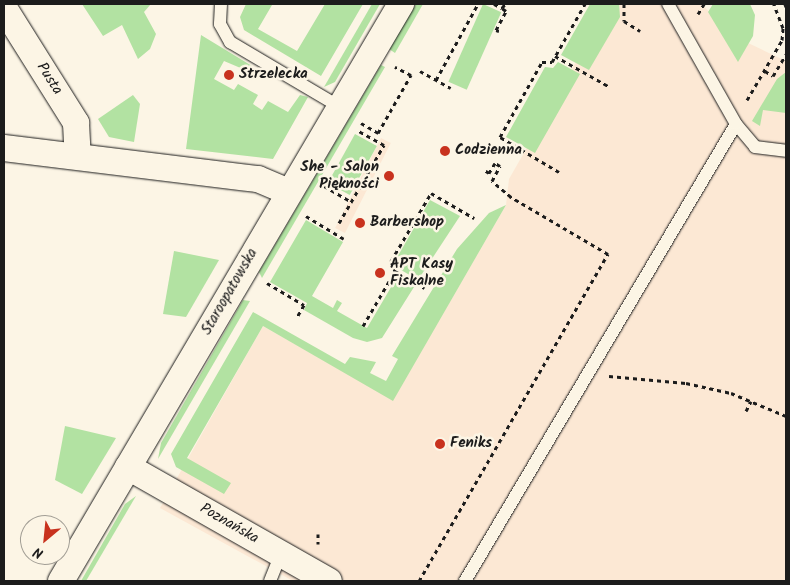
<!DOCTYPE html>
<html>
<head>
<meta charset="utf-8">
<style>
  body { margin:0 }
  #map { position:relative; width:790px; height:585px; overflow:hidden; background:#fcf5e5; font-family:Kalam,sans-serif }
  div>[style] { position:absolute }
  .built>* { inset:0; background:#fce8d4; transform-origin:0 0 }
  .green>* { inset:0; background:#b2e2a2; transform-origin:0 0 }
  .path>* { height:3px; margin-top:-1.5px; transform-origin:0; background:repeating-linear-gradient(90deg,#1c1c1c 0 4px,transparent 0 8px) }
  .roads { filter:drop-shadow(0 0 1px #1c1c1c) drop-shadow(0 0 1px #1c1c1c) }
  .service>* { height:12px; margin:-6px; padding:0 6px; transform-origin:6px; border-radius:6px; background:#fcf5e5 }
  .minor>* { height:26px; margin:-13px; padding:0 13px; transform-origin:13px; border-radius:13px; background:#fcf5e5 }
  .dots>* { width:14px; height:14px; translate:-50% -50%; box-sizing:border-box; border:2px solid #fcf5e5; border-radius:50% }
  span { translate:-50% -50%; white-space:nowrap; text-align:center; line-height:1.15; -webkit-text-stroke:5px #fcf5e5; paint-order:stroke }
  .poi-label { font-size:15px; color:#1c1c1c; font-weight:700 }
  .left { translate:0 -50%; text-align:left }
  .right { translate:-100% -50%; text-align:right }
  .street-label { font-size:15px; color:#1c1c1c }
  .frame { position:absolute; inset:0; border:5px solid #1c1c1c; pointer-events:none }
  .north { position:absolute; left:20px; top:515px; width:50px; height:50px; box-sizing:border-box; background:#fcf5e5; border:1px solid #a29e95; border-radius:50%; rotate:208deg; font-size:14px; font-weight:700; line-height:20px; text-align:center; color:#1c1c1c }
  .north::after { content:''; display:block; margin:auto; width:18px; height:22px; background:#c8321e; clip-path:polygon(50% 0,100% 100%,50% 72%,0 100%) }
</style>
</head>
<body>
<div id="map">
  <div class="built">
    <i style="clip-path:polygon(609px 4px,702px 4px,729px 34px,786px 61px,786px 581px,293px 581px,160px 508px,263px 326px,393px 400px,506px 205px,509px 179px)"></i>
    <i style="left:381px;top:138px;width:11px;height:101px;rotate:27deg"></i>
  </div>
  <div class="green">
    <i style="clip-path:polygon(82px 4px,151px 4px,144px 12px,156px 34px,150px 49px,138px 59px,122px 25px,103px 36px)"></i>
    <i style="clip-path:polygon(246px 4px,272px 5px,258px 29px,297px 51px,325px 4px,363px 4px,321px 76px,244px 30px,240px 17px)"></i>
    <i style="clip-path:polygon(372px 4px,380px 4px,335px 82px,324px 87px)"></i>
    <i style="clip-path:polygon(416px 4px,423px 4px,395px 53px,389px 49px)"></i>
    <i style="left:483px;top:4px;width:20px;height:85px;rotate:24deg"></i>
    <i style="clip-path:polygon(590px 4px,619px 4px,620px 17px,589px 70px,561px 55px)"></i>
    <i style="clip-path:polygon(713px 4px,750px 4px,755px 15px,753px 36px,738px 62px,708px 12px)"></i>
    <i style="clip-path:polygon(201px 35px,252px 66px,250px 72px,224px 61px,214px 79px,234px 90px,238px 84px,258px 95px,253px 104px,262px 110px,268px 101px,288px 112px,300px 95px,308px 97px,273px 159px,186px 149px)"></i>
    <i style="clip-path:polygon(558px 62px,580px 74px,535px 153px,506px 137px,545px 67px,553px 68px)"></i>
    <i style="clip-path:polygon(381px 65px,385px 67px,262px 278px,259px 272px)"></i>
    <i style="clip-path:polygon(786px 72px,786px 113px,763px 110px,760px 126px,752px 121px,777px 79px)"></i>
    <i style="clip-path:polygon(133px 95px,140px 104px,134px 142px,109px 137px,98px 119px)"></i>
    <i style="left:355px;top:134px;width:25px;height:56px;rotate:29deg"></i>
    <i style="clip-path:polygon(430px 200px,460px 216px,418px 280px,396px 267px,395px 261px)"></i>
    <i style="clip-path:polygon(506px 205px,393px 401px,263px 326px,187px 458px,231px 483px,224px 494px,176px 467px,171px 454px,253px 312px,345px 364px,350px 357px,376px 362px,370px 373px,386px 381px,398px 359px,392px 356px,457px 249px,489px 213px)"></i>
    <i style="clip-path:polygon(306px 220px,343px 242px,312px 296px,333px 308px,337px 300px,342px 303px,337px 311px,367px 328px,397px 277px,414px 287px,382px 338px,367px 342px,353px 338px,304px 310px,307px 303px,270px 282px)"></i>
    <i style="clip-path:polygon(174px 251px,219px 260px,186px 317px,163px 314px)"></i>
    <i style="clip-path:polygon(243px 300px,250px 301px,158px 459px,161px 443px)"></i>
    <i style="clip-path:polygon(65px 426px,116px 438px,82px 494px,55px 480px)"></i>
    <i style="clip-path:polygon(136px 496px,86px 581px,81px 581px,125px 504px)"></i>
  </div>
  <div class="path">
    <i style="left:494px;top:4px;width:9px;rotate:27deg"></i>
    <i style="left:502px;top:8px;width:5px;rotate:-53deg"></i>
    <i style="left:624px;top:4px;width:17px;rotate:90deg"></i>
    <i style="left:624px;top:21px;width:19px;rotate:32deg"></i>
    <i style="left:785px;top:4px;width:3px;rotate:72deg"></i>
    <i style="left:698px;top:14px;width:12px;rotate:-59deg"></i>
    <i style="left:499px;top:31px;width:3px;rotate:-162deg"></i>
    <i style="left:496px;top:30px;width:21px;rotate:-62deg"></i>
    <i style="left:506px;top:11px;width:5px;rotate:-143deg"></i>
    <i style="left:555px;top:56px;width:61px;rotate:29.5deg"></i>
    <i style="left:420px;top:71px;width:35px;rotate:29deg"></i>
    <i style="left:765px;top:71px;width:9px;rotate:32deg"></i>
    <i style="left:773px;top:76px;width:26px;rotate:-59deg"></i>
    <i style="left:436px;top:80px;width:87px;rotate:-61.1deg"></i>
    <i style="left:747px;top:100px;width:69px;rotate:-59.7deg"></i>
    <i style="left:782px;top:40px;width:12px;rotate:-85deg"></i>
    <i style="left:783px;top:28px;width:26px;rotate:-111deg"></i>
    <i style="left:361px;top:123px;width:20px;rotate:30deg"></i>
    <i style="left:378px;top:133px;width:67px;rotate:-60.4deg"></i>
    <i style="left:411px;top:75px;width:18px;rotate:-153deg"></i>
    <i style="left:559px;top:172px;width:69px;rotate:-149.3deg"></i>
    <i style="left:500px;top:137px;width:86px;rotate:-60.8deg"></i>
    <i style="left:542px;top:62px;width:10px"></i>
    <i style="left:552px;top:62px;width:67px;rotate:-60.4deg"></i>
    <i style="left:324px;top:186px;width:32px;rotate:30deg"></i>
    <i style="left:306px;top:216px;width:44px;rotate:31.2deg"></i>
    <i style="left:339px;top:223px;width:90px;rotate:-60deg"></i>
    <i style="left:384px;top:145px;width:31px;rotate:-151deg"></i>
    <i style="left:395px;top:271px;width:34px;rotate:30deg"></i>
    <i style="left:267px;top:283px;width:43px;rotate:30.7deg"></i>
    <i style="left:304px;top:305px;width:14px;rotate:120deg"></i>
    <i style="left:363px;top:326px;width:64px;rotate:-59.8deg"></i>
    <i style="left:395px;top:271px;width:11px;rotate:-112deg"></i>
    <i style="left:391px;top:261px;width:79px;rotate:-59.5deg"></i>
    <i style="left:431px;top:193px;width:50px;rotate:30.2deg"></i>
    <i style="left:609px;top:376px;width:77px;rotate:5.2deg"></i>
    <i style="left:686px;top:383px;width:46px;rotate:12.5deg"></i>
    <i style="left:731px;top:393px;width:60px;rotate:22.7deg"></i>
    <i style="left:746px;top:411px;width:11px;rotate:-63deg"></i>
    <i style="left:318px;top:534px;width:10px;rotate:90deg"></i>
    <i style="left:419px;top:581px;width:378px;rotate:-60deg"></i>
    <i style="left:608px;top:254px;width:113px;rotate:-149.6deg"></i>
    <i style="left:511px;top:197px;width:25px;rotate:-140deg"></i>
    <i style="left:492px;top:181px;width:17px;rotate:-62deg"></i>
    <i style="left:500px;top:166px;width:6px;rotate:-149deg"></i>
    <i style="left:495px;top:163px;width:12px;rotate:121deg"></i>
    <i style="left:489px;top:173px;width:4px;rotate:-146deg"></i>
  </div>
  <div class="roads">
    <div class="service">
      <i style="left:221px;top:4px;width:20px;rotate:93deg"></i>
      <i style="left:220px;top:24px;width:21px;rotate:61deg"></i>
      <i style="left:230px;top:42px;width:128px;rotate:30.6deg"></i>
      <i style="left:736px;top:124px;width:30px;rotate:50deg"></i>
      <i style="left:755px;top:147px;width:31px;rotate:7deg"></i>
      <i style="left:270px;top:581px;width:29px;rotate:-68deg"></i>
      <i style="left:465px;top:581px;width:531px;rotate:-59.33deg"></i>
      <i style="left:736px;top:124px;width:138px;rotate:-119.5deg"></i>
    </div>
    <div class="minor">
      <i style="left:4px;top:8px;width:136px;rotate:57.9deg"></i>
      <i style="left:76px;top:123px;width:33px;rotate:87deg"></i>
      <i style="left:4px;top:148px;width:256px;rotate:7deg"></i>
      <i style="left:258px;top:179px;width:34px;rotate:23deg"></i>
      <i style="left:128px;top:467px;width:231px;rotate:29.6deg"></i>
      <i style="left:61px;top:581px;width:670px;rotate:-59.49deg"></i>
    </div>
  </div>
  <div class="dots">
    <i style="left:229px;top:75px;background:#c8321e"></i>
    <i style="left:445px;top:151px;background:#c8321e"></i>
    <i style="left:389px;top:176px;background:#c8321e"></i>
    <i style="left:360px;top:223px;background:#c8321e"></i>
    <i style="left:380px;top:273px;background:#c8321e"></i>
    <i style="left:440px;top:444px;background:#c8321e"></i>
  </div>
  <div class="poi-label">
    <span class="left" style="left:239px;top:75px">Strzelecka</span>
    <span class="left" style="left:455px;top:151px">Codzienna</span>
    <span class="right" style="left:379px;top:176px">She - Salon<br>Piękności</span>
    <span class="left" style="left:370px;top:223px">Barbershop</span>
    <span class="left" style="left:390px;top:273px">APT Kasy<br>Fiskalne</span>
    <span class="left" style="left:450px;top:444px">Feniks</span>
  </div>
  <div class="street-label">
    <span style="left:49px;top:79px;rotate:57deg">Pusta</span>
    <span style="left:230px;top:292px;rotate:-60deg">Staroopatowska</span>
    <span style="left:229px;top:524px;rotate:30deg">Poznańska</span>
  </div>
  <div class="frame"></div>
  <div class="north">N</div>
</div>
</body>
</html>
